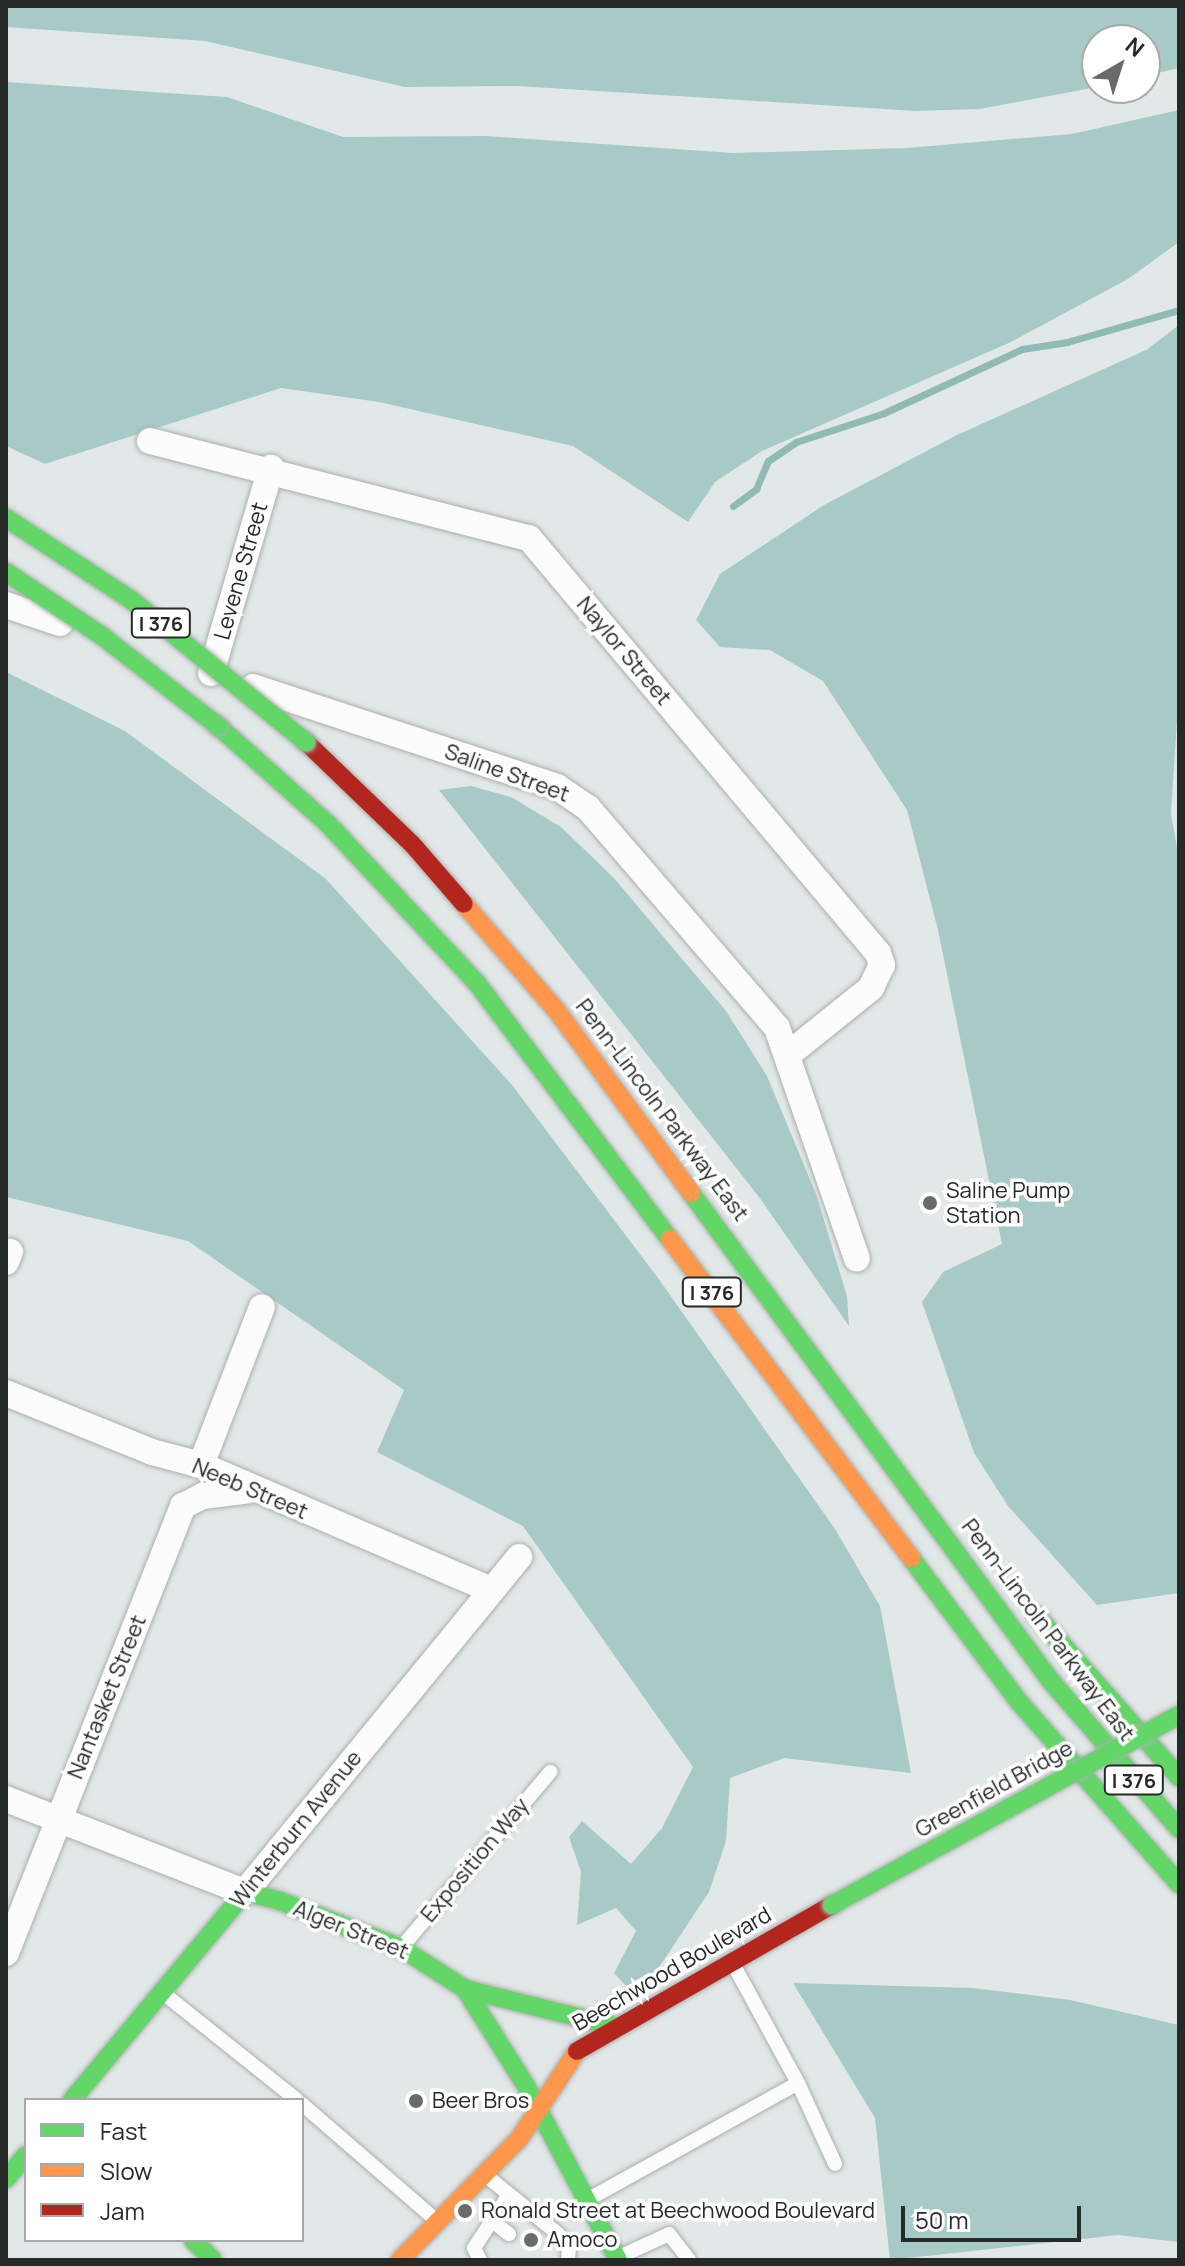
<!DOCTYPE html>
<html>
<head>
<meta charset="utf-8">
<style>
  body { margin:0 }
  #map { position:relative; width:1185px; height:2266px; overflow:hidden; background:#e2e8e7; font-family:Manrope,sans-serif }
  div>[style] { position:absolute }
  .forest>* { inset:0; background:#a8cac7 }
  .stream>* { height:7px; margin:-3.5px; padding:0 3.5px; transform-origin:3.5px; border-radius:3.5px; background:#8fbab5 }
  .roads { filter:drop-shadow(0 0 2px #aaafae) drop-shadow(0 0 2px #aaafae) }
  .lane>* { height:14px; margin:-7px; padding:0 7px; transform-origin:7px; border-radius:7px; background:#fbfcfb }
  .street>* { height:26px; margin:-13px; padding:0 13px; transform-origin:13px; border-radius:13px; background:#fbfcfb }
  .fast>* { height:18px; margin:-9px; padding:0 9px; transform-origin:9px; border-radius:9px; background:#63d668 }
  .slow>* { height:18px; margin:-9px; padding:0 9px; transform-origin:9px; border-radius:9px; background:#ff974d }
  .jam>* { height:18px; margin:-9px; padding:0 9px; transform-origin:9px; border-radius:9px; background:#b3261e }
  .bridges { filter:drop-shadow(0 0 2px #aaafae) drop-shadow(0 0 2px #aaafae) }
  .fast-bridge>* { height:18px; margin:-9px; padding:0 9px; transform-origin:9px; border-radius:9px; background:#63d668 }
  .dots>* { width:22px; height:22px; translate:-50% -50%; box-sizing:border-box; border:4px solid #fff; border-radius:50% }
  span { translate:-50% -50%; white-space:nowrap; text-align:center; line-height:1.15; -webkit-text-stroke:7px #fff; paint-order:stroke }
  .shield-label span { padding:2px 6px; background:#fff; border:2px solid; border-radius:6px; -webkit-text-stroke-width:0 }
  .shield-label { font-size:20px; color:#252928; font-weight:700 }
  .street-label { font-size:22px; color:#252928 }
  .poi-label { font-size:22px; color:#252928 }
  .left { translate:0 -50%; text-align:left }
  .frame { position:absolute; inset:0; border:8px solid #252928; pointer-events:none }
  .legend { position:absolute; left:24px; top:2098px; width:280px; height:144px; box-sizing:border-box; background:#fff; border:2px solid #a8a9a9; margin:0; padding:10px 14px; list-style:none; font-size:24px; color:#252928 }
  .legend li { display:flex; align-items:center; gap:16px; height:40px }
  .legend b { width:40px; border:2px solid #a8a9a9 }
  .north { position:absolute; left:1081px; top:24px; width:80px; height:80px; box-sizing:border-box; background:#fff; border:2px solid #a8a9a9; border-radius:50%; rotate:39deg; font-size:22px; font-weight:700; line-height:32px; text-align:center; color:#252928 }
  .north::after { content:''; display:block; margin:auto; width:28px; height:36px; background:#676c6b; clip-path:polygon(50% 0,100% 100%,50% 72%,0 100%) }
  .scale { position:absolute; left:901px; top:2206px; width:180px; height:36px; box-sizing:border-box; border:4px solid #252928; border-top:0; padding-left:10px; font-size:24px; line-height:28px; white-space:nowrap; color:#252928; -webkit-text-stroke:6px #fff; paint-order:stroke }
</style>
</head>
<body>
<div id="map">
  <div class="forest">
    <i style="clip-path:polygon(6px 6px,1179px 6px,1179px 68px,1145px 76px,1145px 40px,1097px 40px,1097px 87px,980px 109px,916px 111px,518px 86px,405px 87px,205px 41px,6px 27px)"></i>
    <i style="clip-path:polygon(6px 82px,227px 97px,343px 137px,485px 136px,733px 153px,907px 148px,1072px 134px,1179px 110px,1179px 242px,1128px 279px,1011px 342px,762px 451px,715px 482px,688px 522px,573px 446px,379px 402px,281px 388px,45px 464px,6px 446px)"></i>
    <i style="clip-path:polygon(1179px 325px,1179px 689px,1171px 814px,1179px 859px,1179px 1593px,1097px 1605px,1008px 1506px,974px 1453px,922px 1302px,943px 1272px,1002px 1244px,938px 930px,907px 810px,823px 681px,770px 650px,720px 647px,696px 620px,720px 574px,824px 505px,957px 435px,1146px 350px)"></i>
    <i style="clip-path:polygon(6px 672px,125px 731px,326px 879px,512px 1085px,658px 1278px,835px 1529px,880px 1606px,911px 1773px,784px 1758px,730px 1778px,726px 1841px,709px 1892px,638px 1999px,614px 1973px,636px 1931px,616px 1908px,577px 1925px,581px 1872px,569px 1837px,582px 1821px,631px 1864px,662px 1828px,693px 1767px,523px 1526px,377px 1452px,404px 1390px,188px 1241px,6px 1197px)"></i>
    <i style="clip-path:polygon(471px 786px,511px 797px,561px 827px,613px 877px,726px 1011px,767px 1076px,816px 1194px,847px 1296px,849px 1326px,759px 1197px,439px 790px)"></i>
    <i style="clip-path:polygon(793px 1983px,973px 1988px,1070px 2000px,1179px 2025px,1179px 2242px,1118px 2235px,890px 2260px,875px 2118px)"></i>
  </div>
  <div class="stream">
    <i style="left:733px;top:506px;width:29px;rotate:-36deg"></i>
    <i style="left:756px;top:489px;width:30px;rotate:-67deg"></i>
    <i style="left:768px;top:461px;width:34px;rotate:-34deg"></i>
    <i style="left:796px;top:442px;width:93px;rotate:-18.2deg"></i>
    <i style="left:884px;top:413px;width:152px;rotate:-24.9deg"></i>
    <i style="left:1022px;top:349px;width:46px;rotate:-8.8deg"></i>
    <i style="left:1067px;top:342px;width:116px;rotate:-15.9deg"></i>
  </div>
  <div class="roads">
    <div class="lane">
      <i style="left:401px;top:1948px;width:231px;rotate:-49.7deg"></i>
      <i style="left:732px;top:1962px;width:138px;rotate:61.4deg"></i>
      <i style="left:798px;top:2083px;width:89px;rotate:65.4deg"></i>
      <i style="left:163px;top:1993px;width:171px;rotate:38.6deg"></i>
      <i style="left:302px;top:2104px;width:177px;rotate:40.9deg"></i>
      <i style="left:484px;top:2174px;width:95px;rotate:39deg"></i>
      <i style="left:558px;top:2234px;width:16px;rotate:47deg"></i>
      <i style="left:569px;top:2246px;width:14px;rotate:94deg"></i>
      <i style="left:587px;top:2200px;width:241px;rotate:-29deg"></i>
      <i style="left:491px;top:2220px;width:23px;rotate:38deg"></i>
      <i style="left:619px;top:2257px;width:55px;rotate:-24.7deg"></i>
      <i style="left:669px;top:2234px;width:33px;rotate:52deg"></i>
      <i style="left:480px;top:2260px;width:13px;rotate:-117deg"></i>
      <i style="left:474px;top:2248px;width:62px;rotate:-56.8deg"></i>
    </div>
    <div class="street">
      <i style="left:150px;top:441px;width:391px;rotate:14.4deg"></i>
      <i style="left:529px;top:538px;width:542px;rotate:49.94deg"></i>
      <i style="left:878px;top:953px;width:13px;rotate:72deg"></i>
      <i style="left:882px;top:965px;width:25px;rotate:116deg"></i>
      <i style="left:871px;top:988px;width:105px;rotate:141.2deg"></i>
      <i style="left:6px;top:605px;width:57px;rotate:18.4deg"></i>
      <i style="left:211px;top:673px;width:214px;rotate:-73.7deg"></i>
      <i style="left:253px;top:687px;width:320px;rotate:18.2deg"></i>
      <i style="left:557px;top:787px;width:37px;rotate:34deg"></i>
      <i style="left:588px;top:808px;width:290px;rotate:49.3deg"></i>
      <i style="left:777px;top:1028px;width:244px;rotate:70.9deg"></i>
      <i style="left:6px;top:1262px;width:11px;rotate:-68deg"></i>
      <i style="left:6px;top:1393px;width:157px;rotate:22deg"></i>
      <i style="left:152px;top:1452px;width:51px;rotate:14.9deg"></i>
      <i style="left:201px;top:1465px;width:316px;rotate:23.3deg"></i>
      <i style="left:201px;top:1465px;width:169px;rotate:-68.9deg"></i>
      <i style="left:6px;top:1799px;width:256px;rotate:21.3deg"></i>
      <i style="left:245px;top:1892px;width:433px;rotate:-50.7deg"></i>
      <i style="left:6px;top:1953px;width:481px;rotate:-68.4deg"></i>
      <i style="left:183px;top:1506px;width:22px;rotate:-27deg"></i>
      <i style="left:203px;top:1496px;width:48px;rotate:-7.1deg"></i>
    </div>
    <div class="fast">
      <i style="left:218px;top:726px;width:146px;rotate:41.7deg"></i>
      <i style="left:327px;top:823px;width:218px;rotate:46.9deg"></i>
      <i style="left:476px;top:982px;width:322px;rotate:53deg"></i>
      <i style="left:691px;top:1193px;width:605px;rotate:53.6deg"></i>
      <i style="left:1050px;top:1680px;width:197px;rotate:49.1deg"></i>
      <i style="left:911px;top:1558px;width:181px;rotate:53.1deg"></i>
      <i style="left:1020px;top:1703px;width:241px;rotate:48.7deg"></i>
      <i style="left:1036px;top:1615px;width:216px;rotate:48.6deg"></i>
      <i style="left:465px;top:1989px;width:153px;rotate:14deg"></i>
      <i style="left:72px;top:2100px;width:271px;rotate:-50.2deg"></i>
      <i style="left:245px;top:1892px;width:36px;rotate:14deg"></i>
      <i style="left:280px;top:1901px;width:130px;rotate:21.2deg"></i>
      <i style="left:401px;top:1948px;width:76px;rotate:32.6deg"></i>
      <i style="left:465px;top:1989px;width:115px;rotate:57.8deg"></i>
      <i style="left:526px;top:2086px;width:197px;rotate:62.1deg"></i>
      <i style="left:6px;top:2179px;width:31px;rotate:-50deg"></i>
      <i style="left:193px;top:2240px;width:28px;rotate:45deg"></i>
    </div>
    <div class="slow">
      <i style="left:464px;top:904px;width:142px;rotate:49deg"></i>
      <i style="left:557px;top:1011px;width:226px;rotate:53.6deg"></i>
      <i style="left:670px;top:1239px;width:400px;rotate:52.9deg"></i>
      <i style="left:400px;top:2260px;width:170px;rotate:-45.5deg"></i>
      <i style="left:519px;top:2139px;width:105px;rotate:-56.6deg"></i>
    </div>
    <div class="jam">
      <i style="left:306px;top:742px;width:147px;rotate:43.9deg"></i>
      <i style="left:412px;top:844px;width:79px;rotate:49.1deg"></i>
      <i style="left:577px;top:2051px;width:294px;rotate:-29.8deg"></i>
    </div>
  </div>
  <div class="bridges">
    <div class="fast-bridge">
      <i style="left:6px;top:518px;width:148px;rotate:33.2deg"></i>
      <i style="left:130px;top:599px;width:227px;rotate:39.1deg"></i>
      <i style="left:6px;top:572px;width:115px;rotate:33.7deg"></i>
      <i style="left:102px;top:636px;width:147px;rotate:37.8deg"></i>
      <i style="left:832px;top:1905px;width:396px;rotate:-28.7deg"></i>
    </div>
  </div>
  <div class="dots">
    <i style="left:930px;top:1203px;background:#676c6b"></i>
    <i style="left:416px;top:2101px;background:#676c6b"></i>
    <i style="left:465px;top:2211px;background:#676c6b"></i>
    <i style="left:531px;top:2240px;background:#676c6b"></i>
  </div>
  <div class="shield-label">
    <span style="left:161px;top:623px">I 376</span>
    <span style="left:712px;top:1292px">I 376</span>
    <span style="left:1134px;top:1780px">I 376</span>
  </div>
  <div class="street-label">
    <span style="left:241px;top:571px;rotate:-74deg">Levene Street</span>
    <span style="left:624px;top:651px;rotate:50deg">Naylor Street</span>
    <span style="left:507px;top:773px;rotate:20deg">Saline Street</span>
    <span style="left:662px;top:1110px;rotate:53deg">Penn-Lincoln Parkway East</span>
    <span style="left:250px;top:1489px;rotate:23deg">Neeb Street</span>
    <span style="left:1048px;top:1630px;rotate:53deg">Penn-Lincoln Parkway East</span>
    <span style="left:107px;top:1697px;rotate:-68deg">Nantasket Street</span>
    <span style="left:994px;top:1789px;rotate:-29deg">Greenfield Bridge</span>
    <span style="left:296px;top:1829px;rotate:-51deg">Winterburn Avenue</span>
    <span style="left:475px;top:1860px;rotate:-50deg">Exposition Way</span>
    <span style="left:351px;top:1930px;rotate:22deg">Alger Street</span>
    <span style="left:672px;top:1969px;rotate:-30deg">Beechwood Boulevard</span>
  </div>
  <div class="poi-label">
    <span class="left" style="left:946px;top:1203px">Saline Pump<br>Station</span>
    <span class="left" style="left:432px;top:2101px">Beer Bros</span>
    <span class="left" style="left:481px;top:2211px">Ronald Street at Beechwood Boulevard</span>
    <span class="left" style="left:547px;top:2240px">Amoco</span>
  </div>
  <div class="frame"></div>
  <ul class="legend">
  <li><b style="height:10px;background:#63d668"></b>Fast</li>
  <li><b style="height:10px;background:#ff974d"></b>Slow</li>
  <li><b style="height:10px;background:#b3261e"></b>Jam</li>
  </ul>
  <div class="north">N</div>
  <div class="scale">50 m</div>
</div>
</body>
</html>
